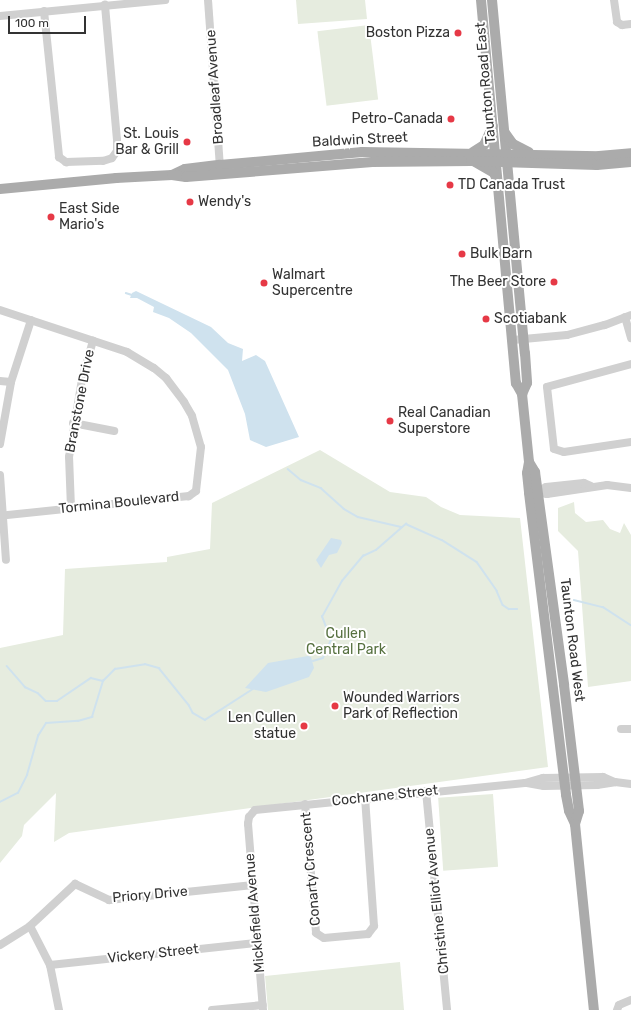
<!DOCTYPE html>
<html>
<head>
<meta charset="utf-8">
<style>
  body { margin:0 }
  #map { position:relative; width:631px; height:1010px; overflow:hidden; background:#fff; font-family:Rubik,sans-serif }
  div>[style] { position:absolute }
  .green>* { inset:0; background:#e6ecdf; transform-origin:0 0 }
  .water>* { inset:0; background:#cfe2ee }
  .stream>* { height:1.5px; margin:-0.75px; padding:0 0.75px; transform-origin:0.75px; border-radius:0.75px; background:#cfe2ee }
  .minor>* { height:8px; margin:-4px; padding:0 4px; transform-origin:4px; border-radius:4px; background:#d0d0d0 }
  .major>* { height:10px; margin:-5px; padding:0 5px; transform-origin:5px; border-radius:5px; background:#ababab }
  .dots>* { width:11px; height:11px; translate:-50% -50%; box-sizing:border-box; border:2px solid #fff; border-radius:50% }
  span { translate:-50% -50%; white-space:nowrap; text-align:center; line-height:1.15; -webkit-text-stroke:4px #fff; paint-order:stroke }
  .poi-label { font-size:14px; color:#333 }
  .right { translate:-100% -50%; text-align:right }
  .left { translate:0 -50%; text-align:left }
  .street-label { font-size:14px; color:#333 }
  .park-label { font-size:14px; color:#56703f }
  .scale { position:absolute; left:8px; top:16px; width:78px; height:18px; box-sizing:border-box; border:2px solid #333; border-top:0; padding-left:5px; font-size:12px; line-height:14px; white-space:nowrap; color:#333; -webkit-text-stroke:3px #fff; paint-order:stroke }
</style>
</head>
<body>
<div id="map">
  <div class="green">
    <i style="clip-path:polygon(296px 0,365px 0,367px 19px,298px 24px)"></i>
    <i style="left:369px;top:25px;width:75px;height:52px;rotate:83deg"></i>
    <i style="clip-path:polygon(320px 450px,390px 492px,426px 497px,441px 507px,460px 515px,520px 518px,548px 767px,69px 833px,54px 842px,56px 793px,24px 825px,22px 836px,0 863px,0 648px,63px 635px,65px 569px,167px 562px,167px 557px,210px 549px,212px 503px)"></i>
    <i style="clip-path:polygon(574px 502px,575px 513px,586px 522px,603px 520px,610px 529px,620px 533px,624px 523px,631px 535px,631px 681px,588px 687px,578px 551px,558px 531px,558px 508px)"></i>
    <i style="left:493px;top:794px;width:73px;height:55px;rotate:86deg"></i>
    <i style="clip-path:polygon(400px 962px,404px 1010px,268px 1010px,265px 976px)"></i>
  </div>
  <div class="water">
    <i style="clip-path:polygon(136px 291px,211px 327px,228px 343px,243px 349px,242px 361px,256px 355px,265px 361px,299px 437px,266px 447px,250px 440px,245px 414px,228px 370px,191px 333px,169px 318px,153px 312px,154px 307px,137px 298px,130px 298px,132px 293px)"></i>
    <i style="clip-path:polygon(331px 538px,341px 540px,342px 543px,337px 553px,329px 555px,321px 568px,316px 560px)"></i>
    <i style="clip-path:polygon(308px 656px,311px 657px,314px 668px,309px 677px,266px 692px,245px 688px,268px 663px)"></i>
  </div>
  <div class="stream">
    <i style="left:126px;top:293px;width:6px;rotate:18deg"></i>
    <i style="left:288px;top:469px;width:17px;rotate:40deg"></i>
    <i style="left:301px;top:480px;width:22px;rotate:22deg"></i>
    <i style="left:321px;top:488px;width:31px;rotate:42deg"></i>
    <i style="left:344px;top:509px;width:16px;rotate:30deg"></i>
    <i style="left:358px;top:517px;width:44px;rotate:13.1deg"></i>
    <i style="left:574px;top:600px;width:30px;rotate:14deg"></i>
    <i style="left:603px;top:607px;width:33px;rotate:33deg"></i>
    <i style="left:313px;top:661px;width:10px;rotate:-17deg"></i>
    <i style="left:323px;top:658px;width:20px;rotate:-66deg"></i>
    <i style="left:331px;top:640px;width:25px;rotate:-111deg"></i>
    <i style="left:322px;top:617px;width:41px;rotate:-60.9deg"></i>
    <i style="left:342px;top:581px;width:33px;rotate:-50deg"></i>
    <i style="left:363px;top:556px;width:14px;rotate:-25deg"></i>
    <i style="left:376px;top:550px;width:40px;rotate:-41deg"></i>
    <i style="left:406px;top:524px;width:39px;rotate:24deg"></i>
    <i style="left:442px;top:540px;width:41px;rotate:32.2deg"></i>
    <i style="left:477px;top:562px;width:35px;rotate:55deg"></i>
    <i style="left:497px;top:591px;width:15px;rotate:67deg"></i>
    <i style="left:503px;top:605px;width:7px;rotate:34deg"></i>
    <i style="left:509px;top:609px;width:8px"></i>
    <i style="left:7px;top:666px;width:28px;rotate:49deg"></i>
    <i style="left:25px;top:687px;width:14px;rotate:25deg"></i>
    <i style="left:38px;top:693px;width:11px;rotate:45deg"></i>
    <i style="left:46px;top:701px;width:11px"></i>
    <i style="left:57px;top:701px;width:41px;rotate:-34.1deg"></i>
    <i style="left:91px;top:678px;width:12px;rotate:14deg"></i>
    <i style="left:0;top:802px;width:20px;rotate:-27deg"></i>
    <i style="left:18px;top:793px;width:20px;rotate:-63deg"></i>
    <i style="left:27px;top:775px;width:41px;rotate:-74.2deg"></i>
    <i style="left:38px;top:736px;width:15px;rotate:-58deg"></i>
    <i style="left:46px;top:723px;width:32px;rotate:-4deg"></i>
    <i style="left:78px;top:721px;width:15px;rotate:-16deg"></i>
    <i style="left:92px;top:717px;width:38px;rotate:-73deg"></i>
    <i style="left:103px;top:681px;width:17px;rotate:-45deg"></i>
    <i style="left:115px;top:669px;width:30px;rotate:-9deg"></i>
    <i style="left:145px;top:664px;width:15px;rotate:16deg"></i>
    <i style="left:159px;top:668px;width:48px;rotate:51deg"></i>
    <i style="left:189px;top:705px;width:9px;rotate:63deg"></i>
    <i style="left:193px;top:713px;width:14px;rotate:30deg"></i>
    <i style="left:205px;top:720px;width:57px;rotate:-32.9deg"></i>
  </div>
  <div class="minor">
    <i style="left:208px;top:0;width:169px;rotate:85.9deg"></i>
    <i style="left:614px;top:0;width:22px;rotate:82deg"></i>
    <i style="left:617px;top:22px;width:6px;rotate:31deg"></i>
    <i style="left:622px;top:25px;width:9px;rotate:-6deg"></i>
    <i style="left:44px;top:11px;width:147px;rotate:84.1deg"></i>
    <i style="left:59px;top:157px;width:9px;rotate:36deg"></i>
    <i style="left:66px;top:162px;width:37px;rotate:-2deg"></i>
    <i style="left:103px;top:161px;width:9px;rotate:-18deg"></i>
    <i style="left:112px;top:158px;width:9px;rotate:-54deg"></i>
    <i style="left:117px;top:151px;width:11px;rotate:-90deg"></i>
    <i style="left:117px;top:140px;width:136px;rotate:-95.1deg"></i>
    <i style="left:0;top:16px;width:166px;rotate:-5.5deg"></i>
    <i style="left:0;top:310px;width:134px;rotate:18.3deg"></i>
    <i style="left:127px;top:352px;width:31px;rotate:31deg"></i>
    <i style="left:154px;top:368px;width:16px;rotate:40deg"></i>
    <i style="left:166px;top:378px;width:30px;rotate:53deg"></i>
    <i style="left:184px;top:402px;width:16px;rotate:60deg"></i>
    <i style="left:192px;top:416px;width:32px;rotate:74deg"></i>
    <i style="left:201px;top:447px;width:44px;rotate:96.5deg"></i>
    <i style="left:196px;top:491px;width:9px;rotate:144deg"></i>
    <i style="left:189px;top:496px;width:190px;rotate:174deg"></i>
    <i style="left:625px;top:317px;width:22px;rotate:74deg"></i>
    <i style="left:513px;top:340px;width:54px;rotate:-5.3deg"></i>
    <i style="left:567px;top:335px;width:39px;rotate:-15deg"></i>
    <i style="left:605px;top:325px;width:28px;rotate:-21deg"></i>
    <i style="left:631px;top:364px;width:87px;rotate:164.7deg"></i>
    <i style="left:547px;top:387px;width:62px;rotate:83.6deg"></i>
    <i style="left:554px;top:449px;width:10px;rotate:17deg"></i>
    <i style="left:564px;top:452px;width:68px;rotate:-8.5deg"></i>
    <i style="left:0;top:381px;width:11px;rotate:5deg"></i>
    <i style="left:73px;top:423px;width:42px;rotate:11deg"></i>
    <i style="left:0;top:444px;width:63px;rotate:-79.9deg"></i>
    <i style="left:11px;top:382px;width:65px;rotate:-72.1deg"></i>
    <i style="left:0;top:475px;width:85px;rotate:86deg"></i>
    <i style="left:538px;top:492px;width:9px;rotate:13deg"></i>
    <i style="left:547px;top:494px;width:61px;rotate:-8.5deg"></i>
    <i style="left:607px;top:485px;width:24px;rotate:7deg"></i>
    <i style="left:538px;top:492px;width:9px;rotate:-32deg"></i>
    <i style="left:546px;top:487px;width:38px;rotate:-6deg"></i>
    <i style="left:584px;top:483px;width:8px;rotate:23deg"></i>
    <i style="left:71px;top:508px;width:51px;rotate:-92.2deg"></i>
    <i style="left:69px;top:457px;width:79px;rotate:-80.5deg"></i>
    <i style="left:82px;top:379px;width:40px;rotate:-74deg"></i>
    <i style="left:621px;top:729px;width:10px"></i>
    <i style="left:527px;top:783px;width:17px;rotate:10deg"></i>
    <i style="left:544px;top:786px;width:53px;rotate:-1.1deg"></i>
    <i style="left:597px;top:785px;width:18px;rotate:-9deg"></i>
    <i style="left:615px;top:782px;width:16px;rotate:7deg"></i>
    <i style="left:426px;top:791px;width:220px;rotate:84.5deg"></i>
    <i style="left:305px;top:804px;width:129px;rotate:85.1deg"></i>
    <i style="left:316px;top:933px;width:9px;rotate:32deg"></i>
    <i style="left:324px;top:938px;width:44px;rotate:-5.2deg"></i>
    <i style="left:368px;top:934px;width:10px;rotate:-53deg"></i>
    <i style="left:374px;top:926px;width:128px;rotate:-94deg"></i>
    <i style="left:30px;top:926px;width:44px;rotate:62.9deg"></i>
    <i style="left:50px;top:965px;width:46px;rotate:78.7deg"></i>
    <i style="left:0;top:945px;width:36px;rotate:-32deg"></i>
    <i style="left:30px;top:926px;width:62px;rotate:-43deg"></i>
    <i style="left:75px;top:884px;width:38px;rotate:25deg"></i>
    <i style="left:109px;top:900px;width:145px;rotate:-5.9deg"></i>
    <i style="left:50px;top:965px;width:207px;rotate:-6.1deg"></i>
    <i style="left:212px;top:1010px;width:51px;rotate:-5.6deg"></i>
    <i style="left:263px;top:1010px;width:187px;rotate:-94.6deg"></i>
    <i style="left:248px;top:824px;width:7px;rotate:-82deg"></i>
    <i style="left:249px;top:817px;width:9px;rotate:-49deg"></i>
    <i style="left:255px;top:810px;width:271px;rotate:-5.7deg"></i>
    <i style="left:525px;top:783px;width:19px;rotate:-16deg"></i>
    <i style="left:543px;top:778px;width:60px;rotate:-1deg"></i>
    <i style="left:603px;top:777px;width:13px;rotate:23deg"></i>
    <i style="left:617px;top:1010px;width:5px;rotate:-68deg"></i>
    <i style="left:619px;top:1005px;width:13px;rotate:-23deg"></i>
  </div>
  <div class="major">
    <i style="left:481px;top:0;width:385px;rotate:84.8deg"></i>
    <i style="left:516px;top:383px;width:13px;rotate:61deg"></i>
    <i style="left:522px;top:394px;width:68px;rotate:84.1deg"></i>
    <i style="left:529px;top:462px;width:11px;rotate:100deg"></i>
    <i style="left:527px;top:473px;width:20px;rotate:84deg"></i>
    <i style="left:529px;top:493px;width:304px;rotate:83deg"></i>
    <i style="left:566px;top:795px;width:16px;rotate:79deg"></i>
    <i style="left:569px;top:811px;width:14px;rotate:65deg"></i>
    <i style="left:492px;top:0;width:355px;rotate:84.7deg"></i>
    <i style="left:525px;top:353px;width:30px;rotate:86deg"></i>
    <i style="left:527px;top:383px;width:12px;rotate:114deg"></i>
    <i style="left:505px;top:133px;width:14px;rotate:54deg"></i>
    <i style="left:513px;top:144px;width:18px;rotate:27deg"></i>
    <i style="left:473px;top:152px;width:13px;rotate:-32deg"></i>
    <i style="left:484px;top:145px;width:21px;rotate:-65deg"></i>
    <i style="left:475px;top:162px;width:22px;rotate:30deg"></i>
    <i style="left:494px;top:173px;width:10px;rotate:66deg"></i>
    <i style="left:172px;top:175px;width:14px;rotate:-25deg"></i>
    <i style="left:185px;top:169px;width:35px;rotate:-7deg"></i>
    <i style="left:220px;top:165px;width:143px;rotate:-5.2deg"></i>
    <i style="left:362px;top:152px;width:237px;rotate:1deg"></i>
    <i style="left:599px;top:156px;width:32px;rotate:-5deg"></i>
    <i style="left:0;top:189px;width:117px;rotate:-5.4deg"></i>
    <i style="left:116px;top:178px;width:56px;rotate:-3.1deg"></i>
    <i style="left:172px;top:175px;width:14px;rotate:8deg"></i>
    <i style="left:186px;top:177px;width:187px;rotate:-4.6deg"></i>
    <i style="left:372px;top:162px;width:99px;rotate:-0.6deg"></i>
    <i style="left:471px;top:161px;width:126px;rotate:1.8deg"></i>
    <i style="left:597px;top:165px;width:34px;rotate:-5deg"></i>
    <i style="left:529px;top:462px;width:12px;rotate:59deg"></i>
    <i style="left:535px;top:472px;width:215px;rotate:82.2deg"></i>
    <i style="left:564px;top:685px;width:127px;rotate:83.2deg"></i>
    <i style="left:579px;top:811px;width:14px;rotate:107deg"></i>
    <i style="left:575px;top:824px;width:187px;rotate:84.2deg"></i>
  </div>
  <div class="dots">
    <i style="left:458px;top:33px;background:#e63946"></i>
    <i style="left:451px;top:119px;background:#e63946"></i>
    <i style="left:187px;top:142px;background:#e63946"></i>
    <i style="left:450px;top:185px;background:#e63946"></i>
    <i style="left:190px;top:202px;background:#e63946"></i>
    <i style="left:51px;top:217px;background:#e63946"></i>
    <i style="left:462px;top:254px;background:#e63946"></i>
    <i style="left:554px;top:282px;background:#e63946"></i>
    <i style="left:264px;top:283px;background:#e63946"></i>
    <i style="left:486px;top:319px;background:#e63946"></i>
    <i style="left:390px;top:421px;background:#e63946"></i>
    <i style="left:335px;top:706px;background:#e63946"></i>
    <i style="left:304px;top:726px;background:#e63946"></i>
  </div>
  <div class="poi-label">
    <span class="right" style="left:450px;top:33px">Boston Pizza</span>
    <span class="right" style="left:443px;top:119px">Petro-Canada</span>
    <span class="right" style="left:179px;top:142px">St. Louis<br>Bar &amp; Grill</span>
    <span class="left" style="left:458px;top:185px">TD Canada Trust</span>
    <span class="left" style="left:198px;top:202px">Wendy's</span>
    <span class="left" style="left:59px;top:217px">East Side<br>Mario's</span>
    <span class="left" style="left:470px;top:254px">Bulk Barn</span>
    <span class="left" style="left:272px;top:283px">Walmart<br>Supercentre</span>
    <span class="right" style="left:546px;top:282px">The Beer Store</span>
    <span class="left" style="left:494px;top:319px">Scotiabank</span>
    <span class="left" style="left:398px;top:421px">Real Canadian<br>Superstore</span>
    <span class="left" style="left:343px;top:706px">Wounded Warriors<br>Park of Reflection</span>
    <span class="right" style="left:296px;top:726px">Len Cullen<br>statue</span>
  </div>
  <div class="street-label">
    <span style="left:486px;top:83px;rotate:-95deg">Taunton Road East</span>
    <span style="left:215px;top:87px;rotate:-94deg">Broadleaf Avenue</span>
    <span style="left:360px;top:140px;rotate:-3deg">Baldwin Street</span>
    <span style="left:80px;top:401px;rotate:-79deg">Branstone Drive</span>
    <span style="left:119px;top:503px;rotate:-6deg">Tormina Boulevard</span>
    <span style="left:572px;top:640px;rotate:83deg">Taunton Road West</span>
    <span style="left:385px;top:796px;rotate:-6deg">Cochrane Street</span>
    <span style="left:311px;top:869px;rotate:-95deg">Conarty Crescent</span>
    <span style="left:150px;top:895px;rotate:-5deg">Priory Drive</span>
    <span style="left:437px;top:901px;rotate:-96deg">Christine Elliot Avenue</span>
    <span style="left:255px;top:913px;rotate:-95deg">Micklefield Avenue</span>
    <span style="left:153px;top:954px;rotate:-6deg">Vickery Street</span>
  </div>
  <div class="park-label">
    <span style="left:346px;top:642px">Cullen<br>Central Park</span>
  </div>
  <div class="scale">100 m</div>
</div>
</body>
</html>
